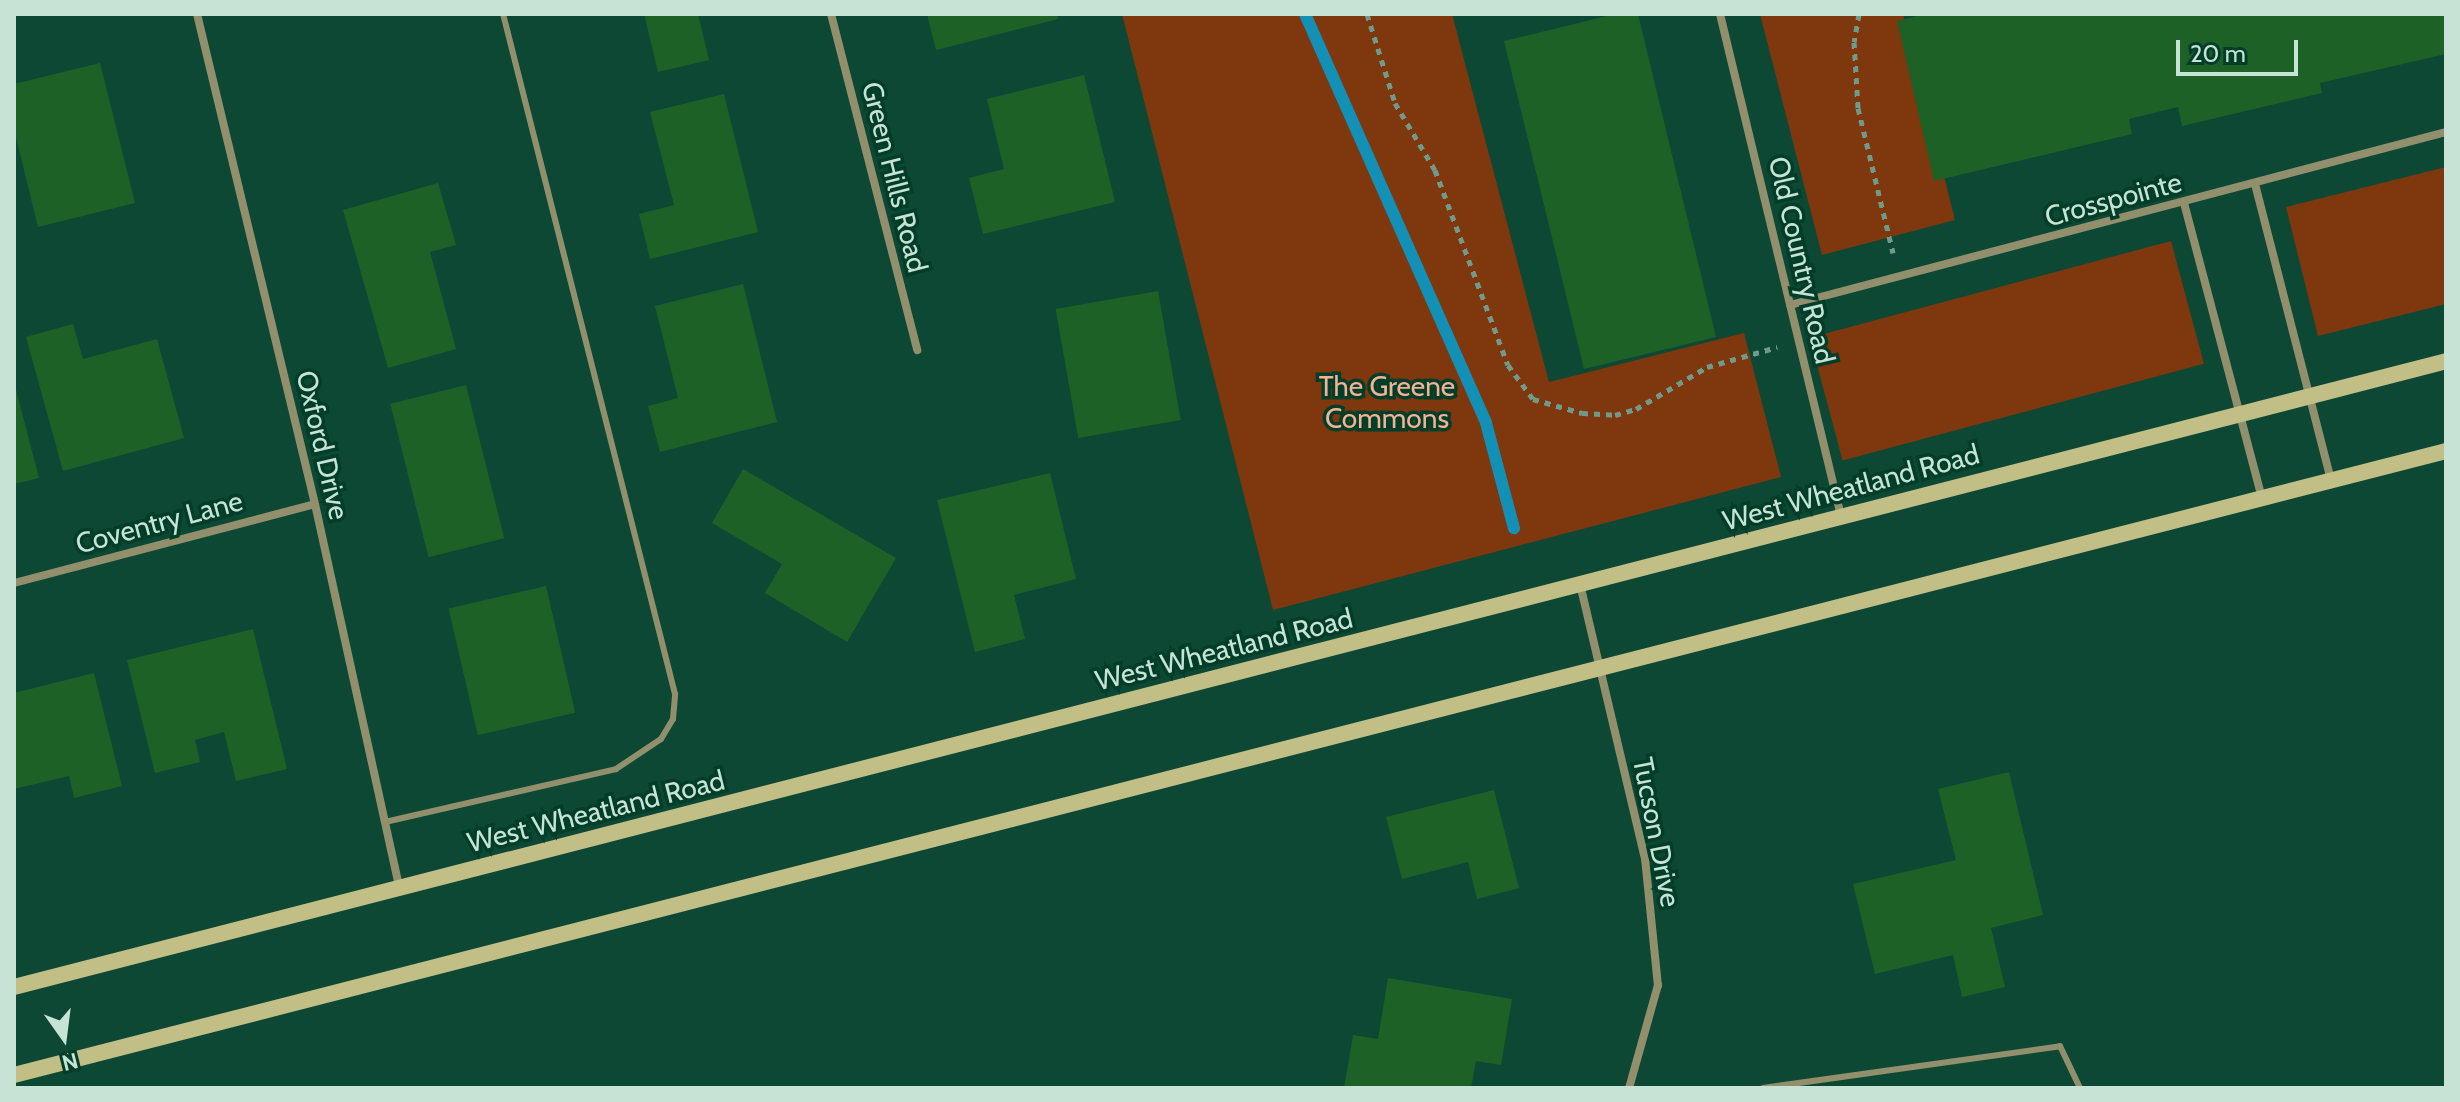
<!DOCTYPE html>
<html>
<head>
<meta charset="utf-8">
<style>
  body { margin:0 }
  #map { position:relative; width:2460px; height:1102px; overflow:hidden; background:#0d4835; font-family:Cabin,sans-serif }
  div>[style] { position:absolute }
  .green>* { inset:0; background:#7f370e; transform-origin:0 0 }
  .stream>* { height:12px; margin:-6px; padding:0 6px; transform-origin:6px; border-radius:6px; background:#1290b6 }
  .building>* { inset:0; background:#1d6127; transform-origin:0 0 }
  .path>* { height:5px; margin-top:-2.5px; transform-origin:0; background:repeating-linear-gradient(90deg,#709b8b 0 6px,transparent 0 12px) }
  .lane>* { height:6px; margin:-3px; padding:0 3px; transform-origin:3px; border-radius:3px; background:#92906c }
  .street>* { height:8px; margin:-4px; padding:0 4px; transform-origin:4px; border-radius:4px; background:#92906c }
  .secondary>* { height:16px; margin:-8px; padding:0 8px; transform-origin:8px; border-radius:8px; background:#c1bf85 }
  span { translate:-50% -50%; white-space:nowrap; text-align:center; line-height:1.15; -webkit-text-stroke:7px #003e2a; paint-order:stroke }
  .street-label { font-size:28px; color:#c7e3d6 }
  .park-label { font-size:28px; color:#f2b294 }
  .frame { position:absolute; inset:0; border:16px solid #c7e3d6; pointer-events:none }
  .north { position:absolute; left:24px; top:998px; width:80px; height:80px; -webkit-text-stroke:6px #003e2a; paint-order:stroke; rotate:166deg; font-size:22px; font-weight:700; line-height:32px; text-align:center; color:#c7e3d6 }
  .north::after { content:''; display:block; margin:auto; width:28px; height:36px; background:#c7e3d6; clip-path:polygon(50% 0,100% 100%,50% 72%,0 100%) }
  .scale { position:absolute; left:2176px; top:40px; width:122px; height:36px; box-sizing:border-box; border:4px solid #c7e3d6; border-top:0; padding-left:10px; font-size:24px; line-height:28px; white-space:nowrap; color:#c7e3d6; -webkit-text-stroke:6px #003e2a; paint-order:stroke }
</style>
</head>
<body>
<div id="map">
  <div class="green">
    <i style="clip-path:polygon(1122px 14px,1452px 14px,1549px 382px,1744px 333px,1781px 477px,1273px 610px)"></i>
    <i style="clip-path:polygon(1760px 14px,1903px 14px,1955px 220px,1822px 255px)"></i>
    <i style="clip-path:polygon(2446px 167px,2446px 304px,2318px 336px,2286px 207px)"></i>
    <i style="left:2171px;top:241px;width:127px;height:374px;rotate:75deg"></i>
  </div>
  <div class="stream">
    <i style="left:1305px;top:14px;width:447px;rotate:66.1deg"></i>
    <i style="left:1486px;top:423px;width:109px;rotate:75.1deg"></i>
  </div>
  <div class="building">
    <i style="clip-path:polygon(644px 14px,698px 14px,709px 60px,658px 72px)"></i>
    <i style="clip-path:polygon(927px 14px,1057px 14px,1058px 19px,936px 50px)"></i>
    <i style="clip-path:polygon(1615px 14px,1638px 14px,1716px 337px,1584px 369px,1504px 41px)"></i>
    <i style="clip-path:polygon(1925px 14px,2446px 14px,2446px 54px,2320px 83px,2322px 93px,2182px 126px,2178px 107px,2129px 119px,2132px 134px,1934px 181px,1897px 21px)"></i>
    <i style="clip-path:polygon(100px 63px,135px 203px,38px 227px,14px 129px,14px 84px)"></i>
    <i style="clip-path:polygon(1084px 75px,1115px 202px,983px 234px,969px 178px,1004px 169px,987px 99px)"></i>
    <i style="clip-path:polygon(724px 94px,758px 232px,650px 259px,639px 214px,674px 205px,650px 112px)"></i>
    <i style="clip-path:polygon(438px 183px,456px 245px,430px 252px,456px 349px,388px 368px,343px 210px)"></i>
    <i style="clip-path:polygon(743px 284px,777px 422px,660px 452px,648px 406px,678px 398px,655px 306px)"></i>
    <i style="left:1158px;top:291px;width:131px;height:104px;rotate:80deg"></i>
    <i style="clip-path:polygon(73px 324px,83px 359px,157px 339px,184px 438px,63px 471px,26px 337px)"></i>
    <i style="clip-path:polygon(14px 382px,39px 478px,14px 484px)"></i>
    <i style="left:466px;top:385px;width:158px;height:78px;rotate:76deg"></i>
    <i style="clip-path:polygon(743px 469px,896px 558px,847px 642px,765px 593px,782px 564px,712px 523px)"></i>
    <i style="clip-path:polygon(1050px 473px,1076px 579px,1014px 595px,1025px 639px,975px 652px,937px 500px)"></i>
    <i style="left:546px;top:586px;width:130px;height:100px;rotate:77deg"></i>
    <i style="clip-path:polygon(253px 629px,287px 769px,236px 781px,224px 732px,195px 740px,200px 762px,155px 773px,127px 660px)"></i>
    <i style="clip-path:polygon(94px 673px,122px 786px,74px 798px,69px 776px,14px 789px,14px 693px)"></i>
    <i style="clip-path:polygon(2009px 772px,2043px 915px,1991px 928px,2005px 987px,1962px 997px,1953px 955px,1875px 974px,1853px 884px,1956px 860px,1938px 789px)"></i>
    <i style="clip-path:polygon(1494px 790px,1519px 888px,1477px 899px,1468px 862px,1402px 879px,1386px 817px)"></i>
    <i style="clip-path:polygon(1388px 978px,1512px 999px,1501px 1065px,1476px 1061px,1471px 1088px,1344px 1088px,1353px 1035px,1378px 1039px)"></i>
  </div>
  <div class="path">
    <i style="left:1367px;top:14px;width:93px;rotate:72.5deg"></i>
    <i style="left:1395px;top:103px;width:78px;rotate:59.2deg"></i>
    <i style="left:1435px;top:170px;width:208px;rotate:69.5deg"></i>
    <i style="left:1508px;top:365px;width:42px;rotate:53.7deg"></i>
    <i style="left:1533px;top:399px;width:51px;rotate:15.9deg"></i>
    <i style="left:1582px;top:413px;width:33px;rotate:3deg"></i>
    <i style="left:1615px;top:415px;width:22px;rotate:-16deg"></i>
    <i style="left:1636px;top:409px;width:82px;rotate:-30.6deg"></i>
    <i style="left:1707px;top:367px;width:73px;rotate:-15.9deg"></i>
    <i style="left:1859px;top:14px;width:28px;rotate:100deg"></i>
    <i style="left:1854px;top:42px;width:66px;rotate:86.5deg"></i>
    <i style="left:1858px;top:108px;width:149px;rotate:76.4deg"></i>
  </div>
  <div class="lane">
    <i style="left:385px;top:822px;width:237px;rotate:-12.9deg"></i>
    <i style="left:616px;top:769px;width:54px;rotate:-33.7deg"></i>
    <i style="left:661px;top:739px;width:23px;rotate:-59deg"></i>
    <i style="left:673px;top:719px;width:25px;rotate:-85deg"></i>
    <i style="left:675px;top:694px;width:701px;rotate:-104.19deg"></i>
    <i style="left:1763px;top:1088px;width:300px;rotate:-8deg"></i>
    <i style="left:2060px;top:1046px;width:47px;rotate:64.5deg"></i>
  </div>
  <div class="street">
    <i style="left:197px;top:14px;width:504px;rotate:76.46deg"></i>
    <i style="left:315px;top:504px;width:392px;rotate:77.6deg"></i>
    <i style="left:831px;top:14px;width:347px;rotate:75.6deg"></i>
    <i style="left:1720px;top:14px;width:516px;rotate:76.45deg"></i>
    <i style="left:2255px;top:184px;width:306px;rotate:75.6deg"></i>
    <i style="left:2184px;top:203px;width:305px;rotate:75.2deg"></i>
    <i style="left:1790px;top:305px;width:678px;rotate:-14.77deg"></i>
    <i style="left:14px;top:583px;width:311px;rotate:-14.7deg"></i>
    <i style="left:1580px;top:584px;width:282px;rotate:76.7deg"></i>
    <i style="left:1645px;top:858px;width:128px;rotate:84.2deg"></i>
    <i style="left:1658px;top:985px;width:107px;rotate:105.7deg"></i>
  </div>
  <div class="secondary">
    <i style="left:14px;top:987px;width:2511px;rotate:-14.43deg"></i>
    <i style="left:14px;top:1075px;width:2511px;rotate:-14.39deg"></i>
  </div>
  <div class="street-label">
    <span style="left:895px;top:177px;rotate:76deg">Green Hills Road</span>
    <span style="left:2113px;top:199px;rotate:-15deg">Crosspointe</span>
    <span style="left:1802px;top:260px;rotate:77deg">Old Country Road</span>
    <span style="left:323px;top:445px;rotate:77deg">Oxford Drive</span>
    <span style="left:1851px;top:487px;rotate:-15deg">West Wheatland Road</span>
    <span style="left:159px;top:522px;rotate:-15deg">Coventry Lane</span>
    <span style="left:1224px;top:649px;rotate:-14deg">West Wheatland Road</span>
    <span style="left:596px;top:811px;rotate:-14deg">West Wheatland Road</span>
    <span style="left:1657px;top:832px;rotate:79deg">Tucson Drive</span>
  </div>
  <div class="park-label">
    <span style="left:1387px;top:402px">The Greene<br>Commons</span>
  </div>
  <div class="frame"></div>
  <div class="north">N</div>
  <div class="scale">20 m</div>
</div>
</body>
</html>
